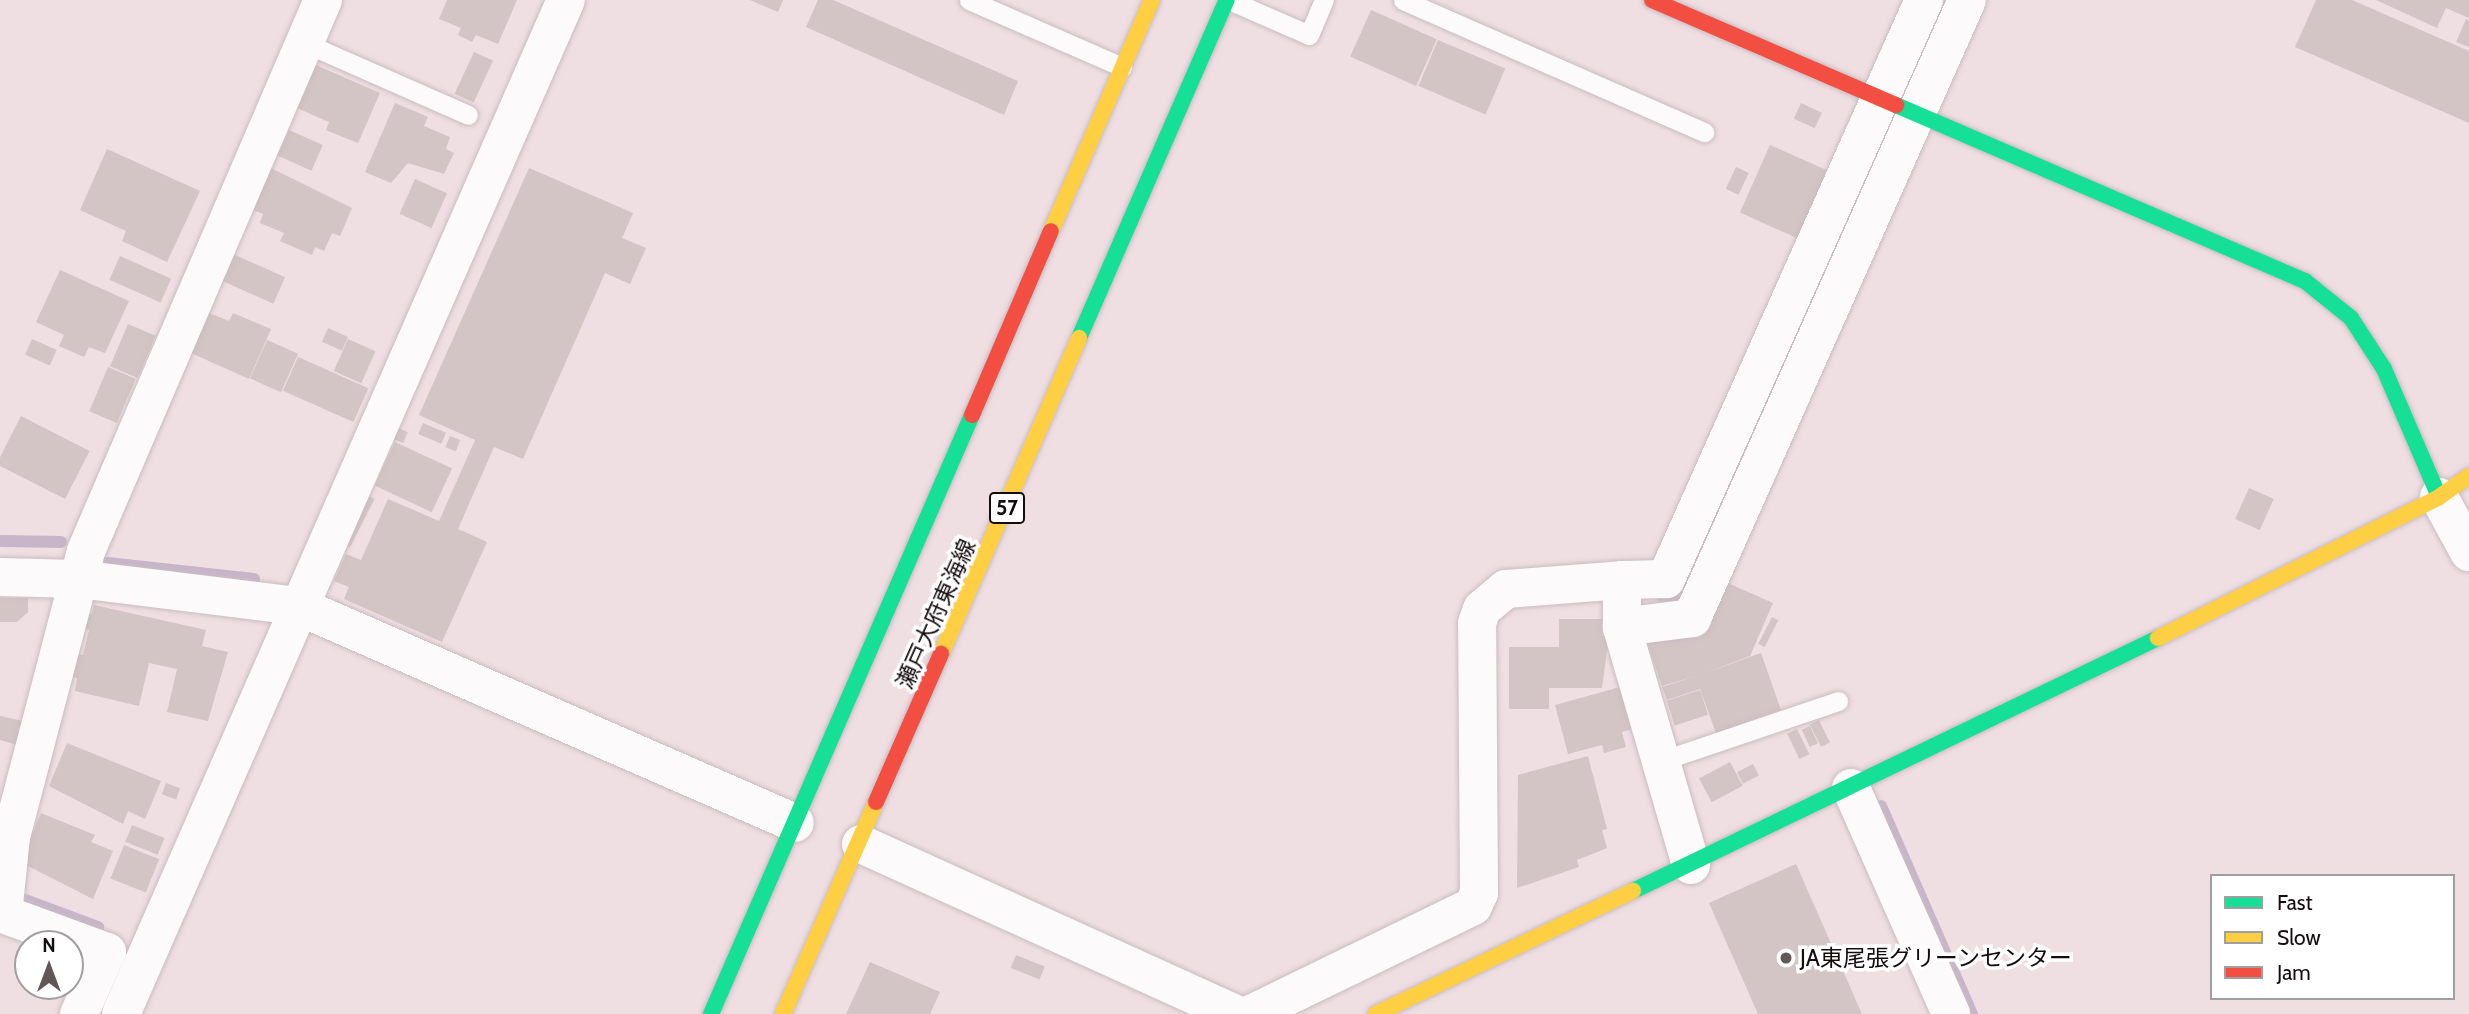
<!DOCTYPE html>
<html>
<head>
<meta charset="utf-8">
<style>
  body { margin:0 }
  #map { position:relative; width:2469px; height:1014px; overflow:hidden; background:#efdee2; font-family:Cabin,"Noto Sans JP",sans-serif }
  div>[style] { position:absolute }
  .stream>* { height:12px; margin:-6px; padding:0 6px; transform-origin:6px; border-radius:6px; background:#c8b5ca }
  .building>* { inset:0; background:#d3c4c5; transform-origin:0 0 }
  .roads { filter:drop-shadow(0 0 2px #c9bcc0) drop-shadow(0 0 2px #c9bcc0) }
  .lane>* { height:19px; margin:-9.5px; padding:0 9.5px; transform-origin:9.5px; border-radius:9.5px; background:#fdfafb }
  .street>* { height:38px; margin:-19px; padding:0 19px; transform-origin:19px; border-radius:19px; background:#fdfafb }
  .fast>* { height:16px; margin:-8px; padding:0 8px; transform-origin:8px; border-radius:8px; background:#16e098 }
  .slow>* { height:16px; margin:-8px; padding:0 8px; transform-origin:8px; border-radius:8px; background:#ffcf43 }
  .jam>* { height:16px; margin:-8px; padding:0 8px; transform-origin:8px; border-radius:8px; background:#f24e42 }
  .dots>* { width:19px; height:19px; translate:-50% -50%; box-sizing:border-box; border:4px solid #fff; border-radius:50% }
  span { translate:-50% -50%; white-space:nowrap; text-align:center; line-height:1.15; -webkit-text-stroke:7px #fff; paint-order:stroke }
  .shield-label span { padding:2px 5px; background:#fff; border:2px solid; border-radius:5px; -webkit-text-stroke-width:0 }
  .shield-label { font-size:21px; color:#150c0e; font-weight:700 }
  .street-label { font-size:23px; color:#150c0e }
  .poi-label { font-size:23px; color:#150c0e }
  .left { translate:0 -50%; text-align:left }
  .legend { position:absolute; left:2210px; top:874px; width:245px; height:126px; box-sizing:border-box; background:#fff; border:2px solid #a19e9f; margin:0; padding:9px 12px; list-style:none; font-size:21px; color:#150c0e }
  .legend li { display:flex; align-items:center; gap:14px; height:35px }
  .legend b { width:35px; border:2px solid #a19e9f }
  .north { position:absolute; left:14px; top:930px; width:70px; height:70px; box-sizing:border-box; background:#fff; border:2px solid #a19e9f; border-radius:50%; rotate:0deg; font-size:19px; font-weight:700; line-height:28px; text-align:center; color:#150c0e }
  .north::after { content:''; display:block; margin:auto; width:24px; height:32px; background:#615658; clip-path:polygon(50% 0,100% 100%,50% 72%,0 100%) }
</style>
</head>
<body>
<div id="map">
  <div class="stream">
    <i style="left:2px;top:541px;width:59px;rotate:1deg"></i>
    <i style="left:107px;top:563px;width:148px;rotate:6.2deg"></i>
    <i style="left:1662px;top:596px;width:19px;rotate:-3deg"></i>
    <i style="left:1681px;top:595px;width:267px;rotate:-65.9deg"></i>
    <i style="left:1881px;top:806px;width:227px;rotate:66.4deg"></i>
    <i style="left:25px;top:900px;width:78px;rotate:20.3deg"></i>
  </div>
  <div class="building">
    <i style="clip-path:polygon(447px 0,517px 0,498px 44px,476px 35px,472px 42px,458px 35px,461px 28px,439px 19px)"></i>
    <i style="clip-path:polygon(750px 0,783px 0,778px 12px)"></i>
    <i style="clip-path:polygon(818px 0,833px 0,1018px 81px,1004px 115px,806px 27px)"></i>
    <i style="clip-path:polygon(2316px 0,2352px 0,2469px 51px,2469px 123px,2295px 47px)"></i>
    <i style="clip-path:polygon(2376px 0,2469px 0,2469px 18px,2446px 8px,2437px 28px)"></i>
    <i style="left:1371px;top:10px;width:72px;height:51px;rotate:24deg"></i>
    <i style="clip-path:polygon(2466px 19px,2469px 21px,2469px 47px,2456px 42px)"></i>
    <i style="left:1438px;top:40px;width:73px;height:50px;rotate:23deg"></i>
    <i style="left:474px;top:52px;width:21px;height:46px;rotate:25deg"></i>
    <i style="clip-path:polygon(316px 65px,380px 93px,358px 143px,326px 130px,329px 122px,297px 108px)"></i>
    <i style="clip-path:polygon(395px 103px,428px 117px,424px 126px,450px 137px,446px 149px,454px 153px,444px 174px,408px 163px,391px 183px,365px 172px)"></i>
    <i style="left:1801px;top:103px;width:23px;height:17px;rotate:25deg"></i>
    <i style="left:289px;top:130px;width:37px;height:28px;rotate:24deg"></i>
    <i style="left:1770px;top:145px;width:66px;height:74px;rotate:24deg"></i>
    <i style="clip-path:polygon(107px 149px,200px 191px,167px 262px,122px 241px,126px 231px,80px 210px)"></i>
    <i style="left:1736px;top:167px;width:14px;height:24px;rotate:25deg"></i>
    <i style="clip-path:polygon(271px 168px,352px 208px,340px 236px,332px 233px,324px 251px,315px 247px,312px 255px,280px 241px,284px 233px,260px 223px,263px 214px,253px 210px)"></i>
    <i style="clip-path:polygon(529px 168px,633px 213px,622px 238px,646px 248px,630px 284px,605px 273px,523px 459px,494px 447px,458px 529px,487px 542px,442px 642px,344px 599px,349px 587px,334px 581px,346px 554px,361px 560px,388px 499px,439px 521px,475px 440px,419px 415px)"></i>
    <i style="left:415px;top:179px;width:35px;height:38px;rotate:24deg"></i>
    <i style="left:233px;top:254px;width:57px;height:29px;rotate:24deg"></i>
    <i style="left:120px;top:256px;width:56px;height:26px;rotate:24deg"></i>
    <i style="clip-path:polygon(60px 270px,129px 301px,105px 353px,89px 347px,84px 357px,59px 346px,64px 335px,36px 322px)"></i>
    <i style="clip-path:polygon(209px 313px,229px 321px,233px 313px,271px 329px,249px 379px,191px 353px)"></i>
    <i style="left:128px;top:324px;width:30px;height:46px;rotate:23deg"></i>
    <i style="left:328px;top:328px;width:22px;height:15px;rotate:24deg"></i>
    <i style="left:32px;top:339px;width:27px;height:17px;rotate:24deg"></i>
    <i style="left:348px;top:339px;width:30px;height:35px;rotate:24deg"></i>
    <i style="left:267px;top:340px;width:34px;height:42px;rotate:24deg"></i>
    <i style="left:298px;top:357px;width:77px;height:37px;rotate:24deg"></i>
    <i style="left:108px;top:367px;width:30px;height:48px;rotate:23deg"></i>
    <i style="left:21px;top:416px;width:77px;height:54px;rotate:27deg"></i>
    <i style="left:423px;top:423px;width:25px;height:12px;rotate:23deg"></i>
    <i style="left:393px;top:426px;width:16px;height:12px;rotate:22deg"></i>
    <i style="left:450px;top:436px;width:11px;height:12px;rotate:22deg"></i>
    <i style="left:395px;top:442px;width:63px;height:48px;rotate:25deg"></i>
    <i style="left:2249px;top:488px;width:27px;height:34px;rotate:24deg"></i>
    <i style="left:363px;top:493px;width:13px;height:54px;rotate:27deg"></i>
    <i style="clip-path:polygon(1721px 580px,1773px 603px,1750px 656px,1705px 673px,1761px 653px,1781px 710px,1716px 733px,1700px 689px,1667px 700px,1662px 687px,1696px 676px,1662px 686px,1647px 642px)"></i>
    <i style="clip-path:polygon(0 598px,28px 598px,28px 612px,17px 622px,0 622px)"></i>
    <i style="clip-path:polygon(94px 605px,206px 630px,202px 646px,228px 652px,208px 721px,167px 712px,177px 669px,149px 663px,139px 706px,75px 691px,77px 678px,70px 676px,75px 654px,83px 655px,89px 630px,81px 628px,84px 612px,92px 614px)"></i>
    <i style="left:1772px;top:617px;width:7px;height:30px;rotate:27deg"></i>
    <i style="clip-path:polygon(1559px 619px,1602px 619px,1602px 636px,1609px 636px,1602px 688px,1549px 688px,1549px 709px,1509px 709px,1509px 647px,1559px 647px)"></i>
    <i style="clip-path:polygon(1620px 687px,1632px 729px,1622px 732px,1626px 747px,1604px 753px,1602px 745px,1568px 754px,1555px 705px)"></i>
    <i style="left:1700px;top:690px;width:26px;height:35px;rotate:72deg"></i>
    <i style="clip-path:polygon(0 716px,23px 721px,17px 745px,0 740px)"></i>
    <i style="left:1819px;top:720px;width:25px;height:10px;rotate:64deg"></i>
    <i style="left:1810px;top:726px;width:19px;height:9px;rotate:65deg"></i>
    <i style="left:1797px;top:729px;width:28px;height:11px;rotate:64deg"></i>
    <i style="clip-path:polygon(67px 743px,161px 781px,145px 819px,128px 811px,123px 824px,49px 786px)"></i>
    <i style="clip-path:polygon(1588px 756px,1607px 829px,1602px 830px,1607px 848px,1577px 860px,1579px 867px,1517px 888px,1518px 775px)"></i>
    <i style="left:1730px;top:762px;width:27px;height:35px;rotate:62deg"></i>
    <i style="left:1753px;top:764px;width:13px;height:18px;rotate:63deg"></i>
    <i style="left:166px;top:783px;width:15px;height:12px;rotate:20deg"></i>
    <i style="clip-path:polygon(41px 813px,95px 835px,91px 842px,113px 851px,93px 899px,20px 862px)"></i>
    <i style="left:132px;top:825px;width:35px;height:18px;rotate:22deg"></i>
    <i style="left:124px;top:845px;width:38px;height:36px;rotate:22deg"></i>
    <i style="clip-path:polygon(1796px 864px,1862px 1014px,1758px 1014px,1709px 903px)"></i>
    <i style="left:1016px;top:955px;width:31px;height:14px;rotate:22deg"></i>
    <i style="clip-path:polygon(870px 962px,940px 992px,930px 1014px,846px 1014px)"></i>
  </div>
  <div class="roads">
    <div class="lane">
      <i style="left:969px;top:0;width:167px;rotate:23.6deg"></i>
      <i style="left:1229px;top:0;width:87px;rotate:23.6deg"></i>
      <i style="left:1309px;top:35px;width:38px;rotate:-67deg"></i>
      <i style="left:1403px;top:0;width:329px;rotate:23.7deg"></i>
      <i style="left:305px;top:43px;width:178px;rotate:23.8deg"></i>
      <i style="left:1661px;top:761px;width:187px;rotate:-18.7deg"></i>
    </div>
    <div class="street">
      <i style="left:2439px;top:497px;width:63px;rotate:61.4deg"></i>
      <i style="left:0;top:577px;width:78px;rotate:1.5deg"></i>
      <i style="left:78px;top:579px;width:222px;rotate:7deg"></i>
      <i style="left:298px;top:606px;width:542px;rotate:23.59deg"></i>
      <i style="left:1622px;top:627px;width:71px;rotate:-7.3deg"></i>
      <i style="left:1692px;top:618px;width:676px;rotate:-66.01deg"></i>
      <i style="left:1851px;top:788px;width:247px;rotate:66.1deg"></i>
      <i style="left:861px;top:844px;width:412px;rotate:24.4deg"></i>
      <i style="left:1691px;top:865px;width:248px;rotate:-106.2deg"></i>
      <i style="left:1622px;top:627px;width:47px;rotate:-90deg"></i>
      <i style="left:1622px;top:580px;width:44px;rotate:-1.3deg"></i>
      <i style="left:1666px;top:579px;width:634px;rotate:-65.98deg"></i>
      <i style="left:79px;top:1014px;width:68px;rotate:-65.7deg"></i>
      <i style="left:107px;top:952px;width:111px;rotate:-159.9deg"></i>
      <i style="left:3px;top:914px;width:77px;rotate:-84.1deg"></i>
      <i style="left:11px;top:837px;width:296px;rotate:-75.3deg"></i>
      <i style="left:86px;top:551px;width:600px;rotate:-66.73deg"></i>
      <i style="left:121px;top:1014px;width:1107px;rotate:-66.31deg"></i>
      <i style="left:1251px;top:1014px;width:247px;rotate:-25.9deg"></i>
      <i style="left:1473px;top:906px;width:14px;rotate:-65deg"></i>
      <i style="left:1479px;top:893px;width:270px;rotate:-90.4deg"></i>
      <i style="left:1477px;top:623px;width:15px;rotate:-70deg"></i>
      <i style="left:1482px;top:609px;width:31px;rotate:-40deg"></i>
      <i style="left:1506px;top:589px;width:116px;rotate:-4.4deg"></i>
    </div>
    <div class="fast">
      <i style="left:1896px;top:105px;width:445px;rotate:23.3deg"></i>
      <i style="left:2305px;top:281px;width:59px;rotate:38.8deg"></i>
      <i style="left:2351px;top:318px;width:61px;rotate:57.1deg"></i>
      <i style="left:2384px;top:369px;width:139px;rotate:66.7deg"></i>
      <i style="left:1079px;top:338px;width:369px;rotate:-66.4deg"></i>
      <i style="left:1633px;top:891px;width:583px;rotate:-25.73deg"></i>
      <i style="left:711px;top:1014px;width:653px;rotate:-66.46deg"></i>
    </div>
    <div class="slow">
      <i style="left:1051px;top:231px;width:252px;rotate:-66.4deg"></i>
      <i style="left:2158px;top:638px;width:314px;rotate:-26.6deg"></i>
      <i style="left:2439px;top:497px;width:37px;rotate:-35deg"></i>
      <i style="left:941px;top:654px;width:345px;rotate:-66.4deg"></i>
      <i style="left:783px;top:1014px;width:232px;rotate:-66.3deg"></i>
      <i style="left:1376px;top:1014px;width:285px;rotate:-25.6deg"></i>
    </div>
    <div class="jam">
      <i style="left:1652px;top:0;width:266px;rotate:23.3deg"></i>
      <i style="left:972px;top:415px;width:200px;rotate:-66.8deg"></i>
      <i style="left:876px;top:802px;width:162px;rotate:-66.3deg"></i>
    </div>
  </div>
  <div class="dots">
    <i style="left:1786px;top:958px;background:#615658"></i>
  </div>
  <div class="shield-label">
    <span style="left:1007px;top:508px">57</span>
  </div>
  <div class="street-label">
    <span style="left:936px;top:614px;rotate:-66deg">瀬戸大府東海線</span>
  </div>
  <div class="poi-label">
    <span class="left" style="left:1800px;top:958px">JA東尾張グリーンセンター</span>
  </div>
  <ul class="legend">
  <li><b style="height:9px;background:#16e098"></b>Fast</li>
  <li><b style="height:9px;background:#ffcf43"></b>Slow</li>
  <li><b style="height:9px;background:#f24e42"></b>Jam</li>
  </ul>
  <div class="north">N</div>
</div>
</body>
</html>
